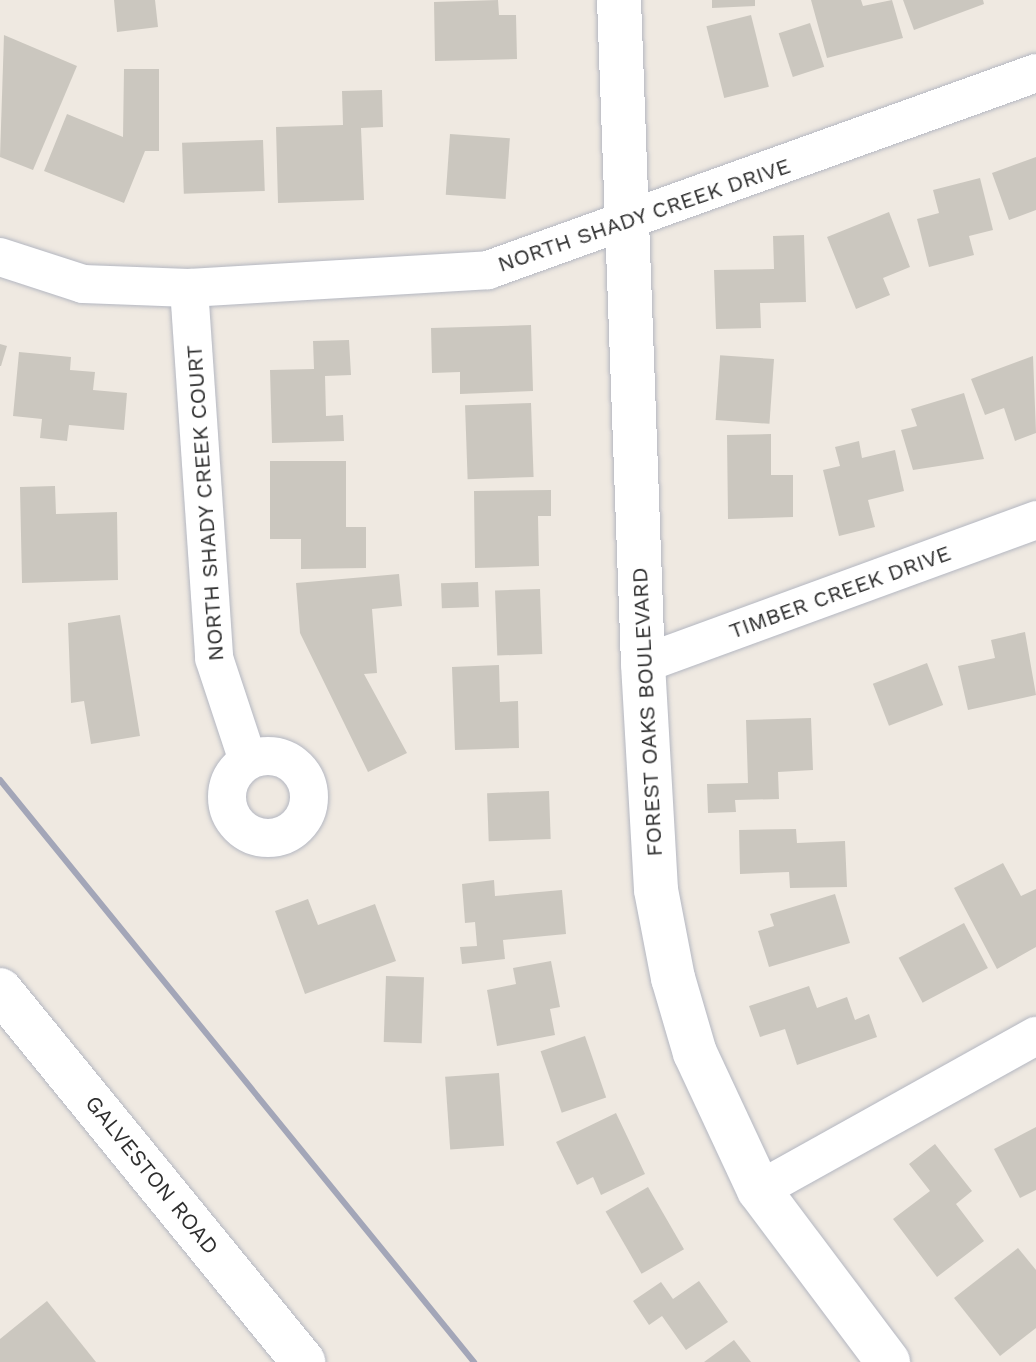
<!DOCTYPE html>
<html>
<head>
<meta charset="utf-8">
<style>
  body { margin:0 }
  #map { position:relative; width:1036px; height:1362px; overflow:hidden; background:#efe9e1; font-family:"Work Sans",sans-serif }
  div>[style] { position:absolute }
  .building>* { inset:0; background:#cbc7bf; transform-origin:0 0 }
  .roads { filter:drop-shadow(0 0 2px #b4b7c1) drop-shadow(0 0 2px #b4b7c1) }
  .street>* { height:38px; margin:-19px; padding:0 19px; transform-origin:19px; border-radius:19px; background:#fff }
  .street>.ring { margin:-19px; padding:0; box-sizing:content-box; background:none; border:38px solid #fff; border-radius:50% }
  .secondary>* { height:44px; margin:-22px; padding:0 22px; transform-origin:22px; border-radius:22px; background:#fff }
  .rail>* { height:6px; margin:-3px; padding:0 3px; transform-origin:3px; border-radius:3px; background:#a3a6b8 }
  span { translate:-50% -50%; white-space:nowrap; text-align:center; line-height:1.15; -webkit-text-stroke:6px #fff; paint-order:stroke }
  .street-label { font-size:22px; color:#2e2e2e }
</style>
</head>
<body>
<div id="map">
  <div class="building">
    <i style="clip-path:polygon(114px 0,155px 0,158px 27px,117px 32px)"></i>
    <i style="clip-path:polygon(498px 0,499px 15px,516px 15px,517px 59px,435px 61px,434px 2px)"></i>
    <i style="clip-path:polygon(712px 0,755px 0,755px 6px,712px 8px)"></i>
    <i style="clip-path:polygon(811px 0,861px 0,863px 6px,892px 0,903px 38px,827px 58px)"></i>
    <i style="clip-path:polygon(903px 0,983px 0,984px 4px,914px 30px)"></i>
    <i style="left:751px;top:15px;width:74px;height:46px;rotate:76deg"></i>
    <i style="left:810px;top:23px;width:46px;height:33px;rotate:72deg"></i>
    <i style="clip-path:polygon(4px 35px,77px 66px,33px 170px,0 157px)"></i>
    <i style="clip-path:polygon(124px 69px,159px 69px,159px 151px,145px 151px,124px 203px,44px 171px,67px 114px,123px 137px)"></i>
    <i style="clip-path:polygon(382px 90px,383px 127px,361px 128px,364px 200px,278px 203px,276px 127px,343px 125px,342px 91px)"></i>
    <i style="left:450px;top:134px;width:60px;height:61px;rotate:4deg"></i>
    <i style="left:263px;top:140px;width:51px;height:81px;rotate:88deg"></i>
    <i style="clip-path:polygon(1036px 157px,1036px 210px,1009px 220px,992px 173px)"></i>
    <i style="clip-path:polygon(980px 178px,993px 230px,969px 236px,974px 255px,929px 267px,917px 219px,939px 213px,933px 190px)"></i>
    <i style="clip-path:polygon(889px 212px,910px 267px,883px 278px,890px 295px,856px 309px,827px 237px)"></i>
    <i style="clip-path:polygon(804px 235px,806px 302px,760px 303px,761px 328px,716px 329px,714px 270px,774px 269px,773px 236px)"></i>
    <i style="clip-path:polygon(531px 325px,533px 391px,460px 394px,460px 372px,432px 373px,431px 328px)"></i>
    <i style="clip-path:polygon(349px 340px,351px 375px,325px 376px,326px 416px,343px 415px,344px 441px,272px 443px,270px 370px,314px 369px,313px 341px)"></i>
    <i style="clip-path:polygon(0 344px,7px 346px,1px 366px,0 366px)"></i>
    <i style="clip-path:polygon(19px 352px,71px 357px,70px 370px,95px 372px,93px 390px,127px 393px,124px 430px,69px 425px,67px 441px,40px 438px,42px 419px,13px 416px)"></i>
    <i style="clip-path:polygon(1033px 356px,1036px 433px,1015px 441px,1004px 408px,985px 415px,971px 379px)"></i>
    <i style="left:774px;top:359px;width:65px;height:54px;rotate:94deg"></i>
    <i style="clip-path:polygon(964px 393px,984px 459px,913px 470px,901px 430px,917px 426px,911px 409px)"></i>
    <i style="left:531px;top:403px;width:74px;height:66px;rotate:88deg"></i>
    <i style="clip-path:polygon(771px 434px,771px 475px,793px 475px,793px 517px,728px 519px,727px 435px)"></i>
    <i style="clip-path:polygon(859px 441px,862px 458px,895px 450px,904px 491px,868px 500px,875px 527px,839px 536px,823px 470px,840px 466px,835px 447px)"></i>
    <i style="clip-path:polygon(270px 461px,346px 461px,346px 527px,366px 527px,366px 568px,301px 569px,301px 539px,270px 539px)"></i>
    <i style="clip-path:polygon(55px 486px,56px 514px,117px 512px,118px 580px,22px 583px,20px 487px)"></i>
    <i style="clip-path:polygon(551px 490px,551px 516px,538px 516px,539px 566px,475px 568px,474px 491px)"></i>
    <i style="clip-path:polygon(399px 574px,402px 606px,372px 609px,377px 673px,364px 674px,407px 753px,368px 772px,300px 633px,296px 583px)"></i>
    <i style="left:478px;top:582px;width:25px;height:37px;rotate:88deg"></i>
    <i style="left:540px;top:589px;width:65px;height:45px;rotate:88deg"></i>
    <i style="clip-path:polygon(120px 615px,140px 736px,91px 744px,84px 701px,71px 703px,68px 623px)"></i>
    <i style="clip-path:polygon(1025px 632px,1036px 695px,968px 710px,958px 666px,995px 658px,991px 640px)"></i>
    <i style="left:927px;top:663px;width:45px;height:58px;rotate:69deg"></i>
    <i style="clip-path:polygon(499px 665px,500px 702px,518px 701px,519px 748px,455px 750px,452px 667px)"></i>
    <i style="clip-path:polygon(811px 718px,813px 770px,778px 772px,779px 799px,735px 800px,736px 812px,708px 813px,707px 784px,748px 783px,746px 720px)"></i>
    <i style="left:549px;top:791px;width:48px;height:62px;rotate:88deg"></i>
    <i style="clip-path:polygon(796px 829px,797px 843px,845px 841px,847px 887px,790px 888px,789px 872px,740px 874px,739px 830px)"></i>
    <i style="clip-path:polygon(1003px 863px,1021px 896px,1036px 889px,1036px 947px,997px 969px,954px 888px)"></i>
    <i style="clip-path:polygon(494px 880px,495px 896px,562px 890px,566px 934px,503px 940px,505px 959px,462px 964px,460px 947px,477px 946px,475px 922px,465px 923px,462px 884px)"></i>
    <i style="clip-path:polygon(835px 894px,850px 943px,769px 967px,758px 931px,774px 926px,770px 914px)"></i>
    <i style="clip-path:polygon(308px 899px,318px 925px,375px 904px,396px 961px,305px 994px,275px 911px)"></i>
    <i style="left:964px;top:923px;width:51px;height:74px;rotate:62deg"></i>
    <i style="clip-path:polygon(551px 961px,560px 1007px,550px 1009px,555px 1035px,497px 1046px,487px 990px,516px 984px,513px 968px)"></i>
    <i style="left:386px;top:976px;width:38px;height:66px;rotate:2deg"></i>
    <i style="clip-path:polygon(809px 986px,817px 1008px,847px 997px,855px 1020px,869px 1014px,877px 1037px,797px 1065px,785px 1029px,760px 1037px,749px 1006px)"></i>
    <i style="left:585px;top:1036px;width:65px;height:47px;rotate:71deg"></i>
    <i style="left:499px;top:1073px;width:73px;height:54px;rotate:86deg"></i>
    <i style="clip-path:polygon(616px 1113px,645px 1174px,601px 1195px,593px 1177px,577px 1185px,556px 1142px)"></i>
    <i style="clip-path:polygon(1036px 1127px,1036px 1190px,1020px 1198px,994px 1149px)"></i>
    <i style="clip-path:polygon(935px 1144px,972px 1191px,956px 1204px,984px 1241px,937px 1277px,893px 1219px,930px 1191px,909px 1164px)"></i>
    <i style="left:648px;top:1187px;width:72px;height:49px;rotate:60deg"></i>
    <i style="clip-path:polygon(1018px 1248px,1036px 1270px,1036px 1328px,1000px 1356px,954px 1298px)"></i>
    <i style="clip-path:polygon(699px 1281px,728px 1322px,686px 1350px,662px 1316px,649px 1325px,633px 1301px,661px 1282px,673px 1299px)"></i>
    <i style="clip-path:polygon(47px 1301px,96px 1362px,0 1362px,0 1339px)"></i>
    <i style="clip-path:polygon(734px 1340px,751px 1362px,704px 1362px)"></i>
  </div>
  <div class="roads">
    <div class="street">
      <i style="left:0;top:257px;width:87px;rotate:18deg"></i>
      <i style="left:83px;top:284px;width:106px;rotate:2.2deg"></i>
      <i style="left:189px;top:288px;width:300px;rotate:-3.4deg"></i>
      <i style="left:488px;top:270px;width:582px;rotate:-19.77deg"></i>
      <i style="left:189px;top:288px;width:371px;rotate:86.1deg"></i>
      <i style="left:214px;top:658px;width:108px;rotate:71.7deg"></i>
      <i style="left:643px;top:664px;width:419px;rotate:-20.1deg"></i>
      <i class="ring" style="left:227px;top:756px;width:44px;height:44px"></i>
      <i style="left:759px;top:1190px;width:317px;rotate:-29.1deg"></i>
    </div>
    <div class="secondary">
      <i style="left:619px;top:0;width:664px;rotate:87.93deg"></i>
      <i style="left:643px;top:664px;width:226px;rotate:86.7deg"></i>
      <i style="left:656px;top:890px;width:90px;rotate:79.1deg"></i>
      <i style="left:673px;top:978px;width:78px;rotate:73.7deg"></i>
      <i style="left:695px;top:1053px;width:151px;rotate:65deg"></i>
      <i style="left:759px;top:1190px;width:215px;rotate:53.1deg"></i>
      <i style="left:0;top:990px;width:480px;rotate:50.8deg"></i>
    </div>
  </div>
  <div class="rail">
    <i style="left:0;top:780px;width:751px;rotate:50.84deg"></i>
  </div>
  <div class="street-label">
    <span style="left:644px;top:215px;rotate:-19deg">NORTH SHADY CREEK DRIVE</span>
    <span style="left:205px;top:503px;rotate:-94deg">NORTH SHADY CREEK COURT</span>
    <span style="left:840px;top:592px;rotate:-20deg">TIMBER CREEK DRIVE</span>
    <span style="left:647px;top:712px;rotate:-93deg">FOREST OAKS BOULEVARD</span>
    <span style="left:152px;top:1175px;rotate:51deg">GALVESTON ROAD</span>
  </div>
</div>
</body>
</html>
